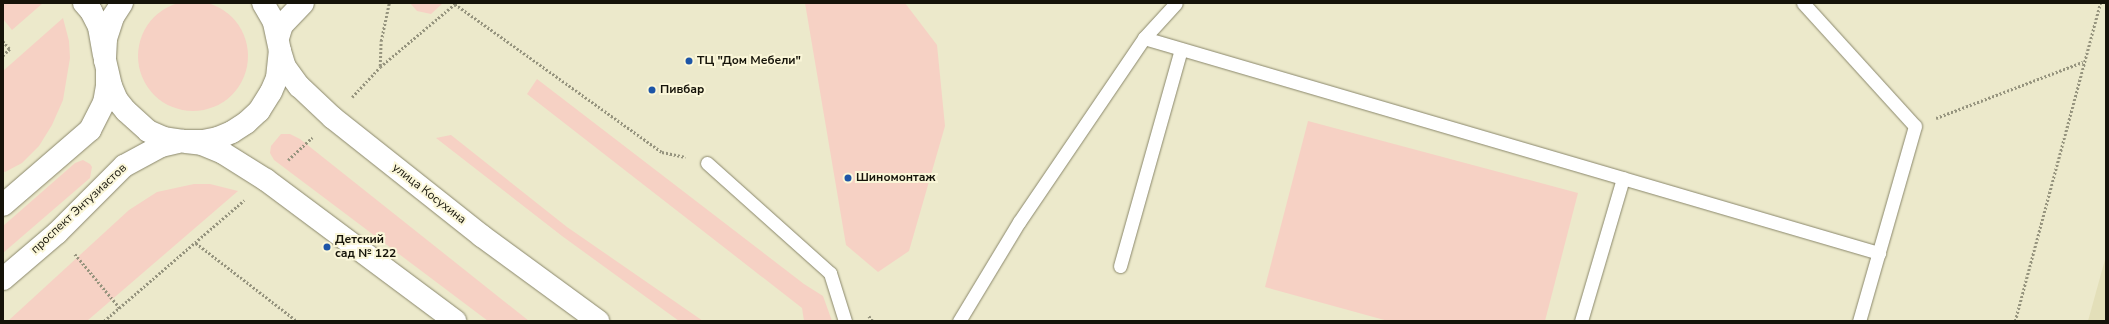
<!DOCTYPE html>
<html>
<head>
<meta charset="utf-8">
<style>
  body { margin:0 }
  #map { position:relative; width:2109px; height:324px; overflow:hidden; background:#ece9cb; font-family:"Nunito Sans",sans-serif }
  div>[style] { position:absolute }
  .built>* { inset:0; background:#e3dfb9 }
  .green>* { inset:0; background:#f6d1c4 }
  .round { border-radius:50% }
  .path>* { height:2.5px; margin-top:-1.25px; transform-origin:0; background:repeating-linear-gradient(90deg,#96947e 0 2px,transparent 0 4px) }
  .roads { filter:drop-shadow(0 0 1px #8a876b) drop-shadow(0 0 1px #8a876b) }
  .service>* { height:13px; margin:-6.5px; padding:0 6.5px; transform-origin:6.5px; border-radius:6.5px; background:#fff }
  .minor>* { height:22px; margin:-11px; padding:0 11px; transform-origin:11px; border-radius:11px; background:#fff }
  .secondary>* { height:22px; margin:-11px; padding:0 11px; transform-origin:11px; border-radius:11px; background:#fff }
  .primary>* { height:22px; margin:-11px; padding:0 11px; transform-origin:11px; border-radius:11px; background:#fff }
  .dots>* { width:11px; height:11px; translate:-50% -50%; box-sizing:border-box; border:2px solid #faf6d8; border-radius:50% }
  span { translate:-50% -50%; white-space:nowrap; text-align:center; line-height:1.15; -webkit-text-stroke:4px #faf6d8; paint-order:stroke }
  .poi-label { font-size:12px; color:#151309; font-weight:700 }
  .left { translate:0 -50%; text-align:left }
  .street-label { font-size:12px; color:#151309 }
  .frame { position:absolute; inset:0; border:4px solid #151309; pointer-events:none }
</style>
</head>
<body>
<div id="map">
  <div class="built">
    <i style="clip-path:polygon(2106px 256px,2106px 321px,2088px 321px)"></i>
  </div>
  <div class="green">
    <i class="round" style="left:138px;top:1px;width:110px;height:110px"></i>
    <i style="clip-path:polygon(3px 3px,43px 3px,12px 30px,3px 19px)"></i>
    <i style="clip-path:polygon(410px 3px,443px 3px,431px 14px,417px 11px)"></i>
    <i style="clip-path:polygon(805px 3px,905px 3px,937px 45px,945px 126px,909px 251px,878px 272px,846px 245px)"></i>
    <i style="clip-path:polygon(63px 18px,69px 41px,70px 58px,63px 100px,52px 125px,39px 146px,22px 163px,5px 172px,3px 171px,3px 71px)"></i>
    <i style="clip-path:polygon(537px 79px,804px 284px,823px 296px,832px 321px,804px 321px,802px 308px,527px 94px)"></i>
    <i style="clip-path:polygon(1308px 121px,1578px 193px,1545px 321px,1388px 321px,1265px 287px)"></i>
    <i style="clip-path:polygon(281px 134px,290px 134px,300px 139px,529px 321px,488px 321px,274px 160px,270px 153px,271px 146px)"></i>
    <i style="clip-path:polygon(451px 135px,567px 227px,703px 321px,679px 321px,562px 236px,436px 138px)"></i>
    <i style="clip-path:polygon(83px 160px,90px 164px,92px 167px,90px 178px,3px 253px,3px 226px,75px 163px)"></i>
    <i style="clip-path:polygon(194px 184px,210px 184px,238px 191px,87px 321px,8px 321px,129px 210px,157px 192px)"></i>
  </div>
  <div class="path">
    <i style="left:455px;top:4px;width:254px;rotate:35.6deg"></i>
    <i style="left:662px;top:152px;width:24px;rotate:12deg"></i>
    <i style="left:3px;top:41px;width:11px;rotate:49deg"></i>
    <i style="left:10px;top:49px;width:10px;rotate:135deg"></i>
    <i style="left:380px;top:66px;width:25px;rotate:-88deg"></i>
    <i style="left:381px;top:41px;width:39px;rotate:-78deg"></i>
    <i style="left:352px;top:97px;width:41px;rotate:-47deg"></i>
    <i style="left:380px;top:67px;width:99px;rotate:-40.1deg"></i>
    <i style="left:1936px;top:118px;width:157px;rotate:-20.9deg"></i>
    <i style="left:288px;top:160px;width:33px;rotate:-43deg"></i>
    <i style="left:196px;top:243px;width:128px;rotate:37.7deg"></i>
    <i style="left:75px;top:254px;width:70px;rotate:50.2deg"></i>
    <i style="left:869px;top:316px;width:6px;rotate:51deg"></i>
    <i style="left:104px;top:321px;width:185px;rotate:-40.8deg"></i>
    <i style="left:2015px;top:321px;width:329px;rotate:-75deg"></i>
  </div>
  <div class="roads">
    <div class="service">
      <i style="left:1803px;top:3px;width:166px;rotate:47.7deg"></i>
      <i style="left:1915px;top:126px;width:203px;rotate:106deg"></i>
      <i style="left:1144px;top:38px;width:766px;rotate:16.31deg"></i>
      <i style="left:707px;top:163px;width:165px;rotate:41.8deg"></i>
      <i style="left:830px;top:273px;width:50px;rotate:72.6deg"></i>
      <i style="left:1120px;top:266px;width:225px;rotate:-74.3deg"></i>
      <i style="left:959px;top:321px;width:116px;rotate:-58.8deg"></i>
      <i style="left:1019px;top:222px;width:222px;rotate:-55.8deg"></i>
      <i style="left:1144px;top:38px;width:47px;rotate:-47.6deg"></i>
      <i style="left:1581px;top:321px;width:149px;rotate:-73.6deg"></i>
    </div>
    <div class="minor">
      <i style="left:84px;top:3px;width:11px;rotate:49deg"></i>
      <i style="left:91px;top:11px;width:18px;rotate:63deg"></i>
      <i style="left:99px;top:27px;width:28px;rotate:80deg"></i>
      <i style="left:186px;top:142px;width:16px;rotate:7deg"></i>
      <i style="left:202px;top:144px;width:23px;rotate:23deg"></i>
      <i style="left:223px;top:153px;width:51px;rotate:32.1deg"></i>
      <i style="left:266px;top:180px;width:236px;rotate:36.7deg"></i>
    </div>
    <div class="secondary">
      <i style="left:280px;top:51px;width:17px;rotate:73deg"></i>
      <i style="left:285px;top:67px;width:24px;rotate:54deg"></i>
      <i style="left:299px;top:86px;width:47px;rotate:43.3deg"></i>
      <i style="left:333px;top:118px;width:190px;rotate:38.4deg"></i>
      <i style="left:482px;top:236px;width:144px;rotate:36.2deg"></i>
      <i style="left:3px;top:205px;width:115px;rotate:-40.8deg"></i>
      <i style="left:90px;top:130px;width:30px;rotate:-63deg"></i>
      <i style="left:104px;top:103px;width:17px;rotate:-80deg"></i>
      <i style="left:107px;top:86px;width:14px;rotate:-90deg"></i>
      <i style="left:3px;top:279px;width:71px;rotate:-40.4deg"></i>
      <i style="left:57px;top:233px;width:95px;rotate:-45deg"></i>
      <i style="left:124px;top:166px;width:42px;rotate:-28.4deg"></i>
      <i style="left:161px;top:146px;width:23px;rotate:-13deg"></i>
    </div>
    <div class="primary">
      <i style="left:122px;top:3px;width:17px;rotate:123deg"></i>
      <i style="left:113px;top:17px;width:23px;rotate:108deg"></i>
      <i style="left:106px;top:39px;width:21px;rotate:93deg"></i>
      <i style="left:105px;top:60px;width:27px;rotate:77deg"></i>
      <i style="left:111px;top:86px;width:15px;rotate:67deg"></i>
      <i style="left:117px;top:100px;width:14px;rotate:51deg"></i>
      <i style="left:126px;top:111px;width:30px;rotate:42deg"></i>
      <i style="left:148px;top:131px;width:17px;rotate:24deg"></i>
      <i style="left:164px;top:138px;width:19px;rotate:9deg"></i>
      <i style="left:183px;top:141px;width:20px"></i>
      <i style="left:203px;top:141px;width:15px;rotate:-11deg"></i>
      <i style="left:218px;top:138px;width:15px;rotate:-23deg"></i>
      <i style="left:232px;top:132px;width:17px;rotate:-33deg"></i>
      <i style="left:246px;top:123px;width:18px;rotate:-43deg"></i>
      <i style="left:259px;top:111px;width:22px;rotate:-58deg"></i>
      <i style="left:271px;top:92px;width:15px;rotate:-67deg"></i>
      <i style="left:277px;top:78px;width:27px;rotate:-84deg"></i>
      <i style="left:280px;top:51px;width:30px;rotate:-102deg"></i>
      <i style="left:274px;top:22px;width:22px;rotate:-120deg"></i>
      <i style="left:278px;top:38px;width:14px;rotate:-73deg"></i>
      <i style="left:282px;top:25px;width:30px;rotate:-46deg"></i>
    </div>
  </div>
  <div class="dots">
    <i style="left:689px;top:61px;background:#1d55a7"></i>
    <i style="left:652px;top:90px;background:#1d55a7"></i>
    <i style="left:848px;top:178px;background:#1d55a7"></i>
    <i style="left:327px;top:247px;background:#1d55a7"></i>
  </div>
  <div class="poi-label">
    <span class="left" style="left:697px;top:61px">ТЦ "Дом Мебели"</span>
    <span class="left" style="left:660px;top:90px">Пивбар</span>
    <span class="left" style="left:856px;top:178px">Шиномонтаж</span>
    <span class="left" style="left:335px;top:247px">Детский<br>сад № 122</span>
  </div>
  <div class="street-label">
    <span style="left:429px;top:194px;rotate:38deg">улица Косухина</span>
    <span style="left:79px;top:209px;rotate:-43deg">проспект Энтузиастов</span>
  </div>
  <div class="frame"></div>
</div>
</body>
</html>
